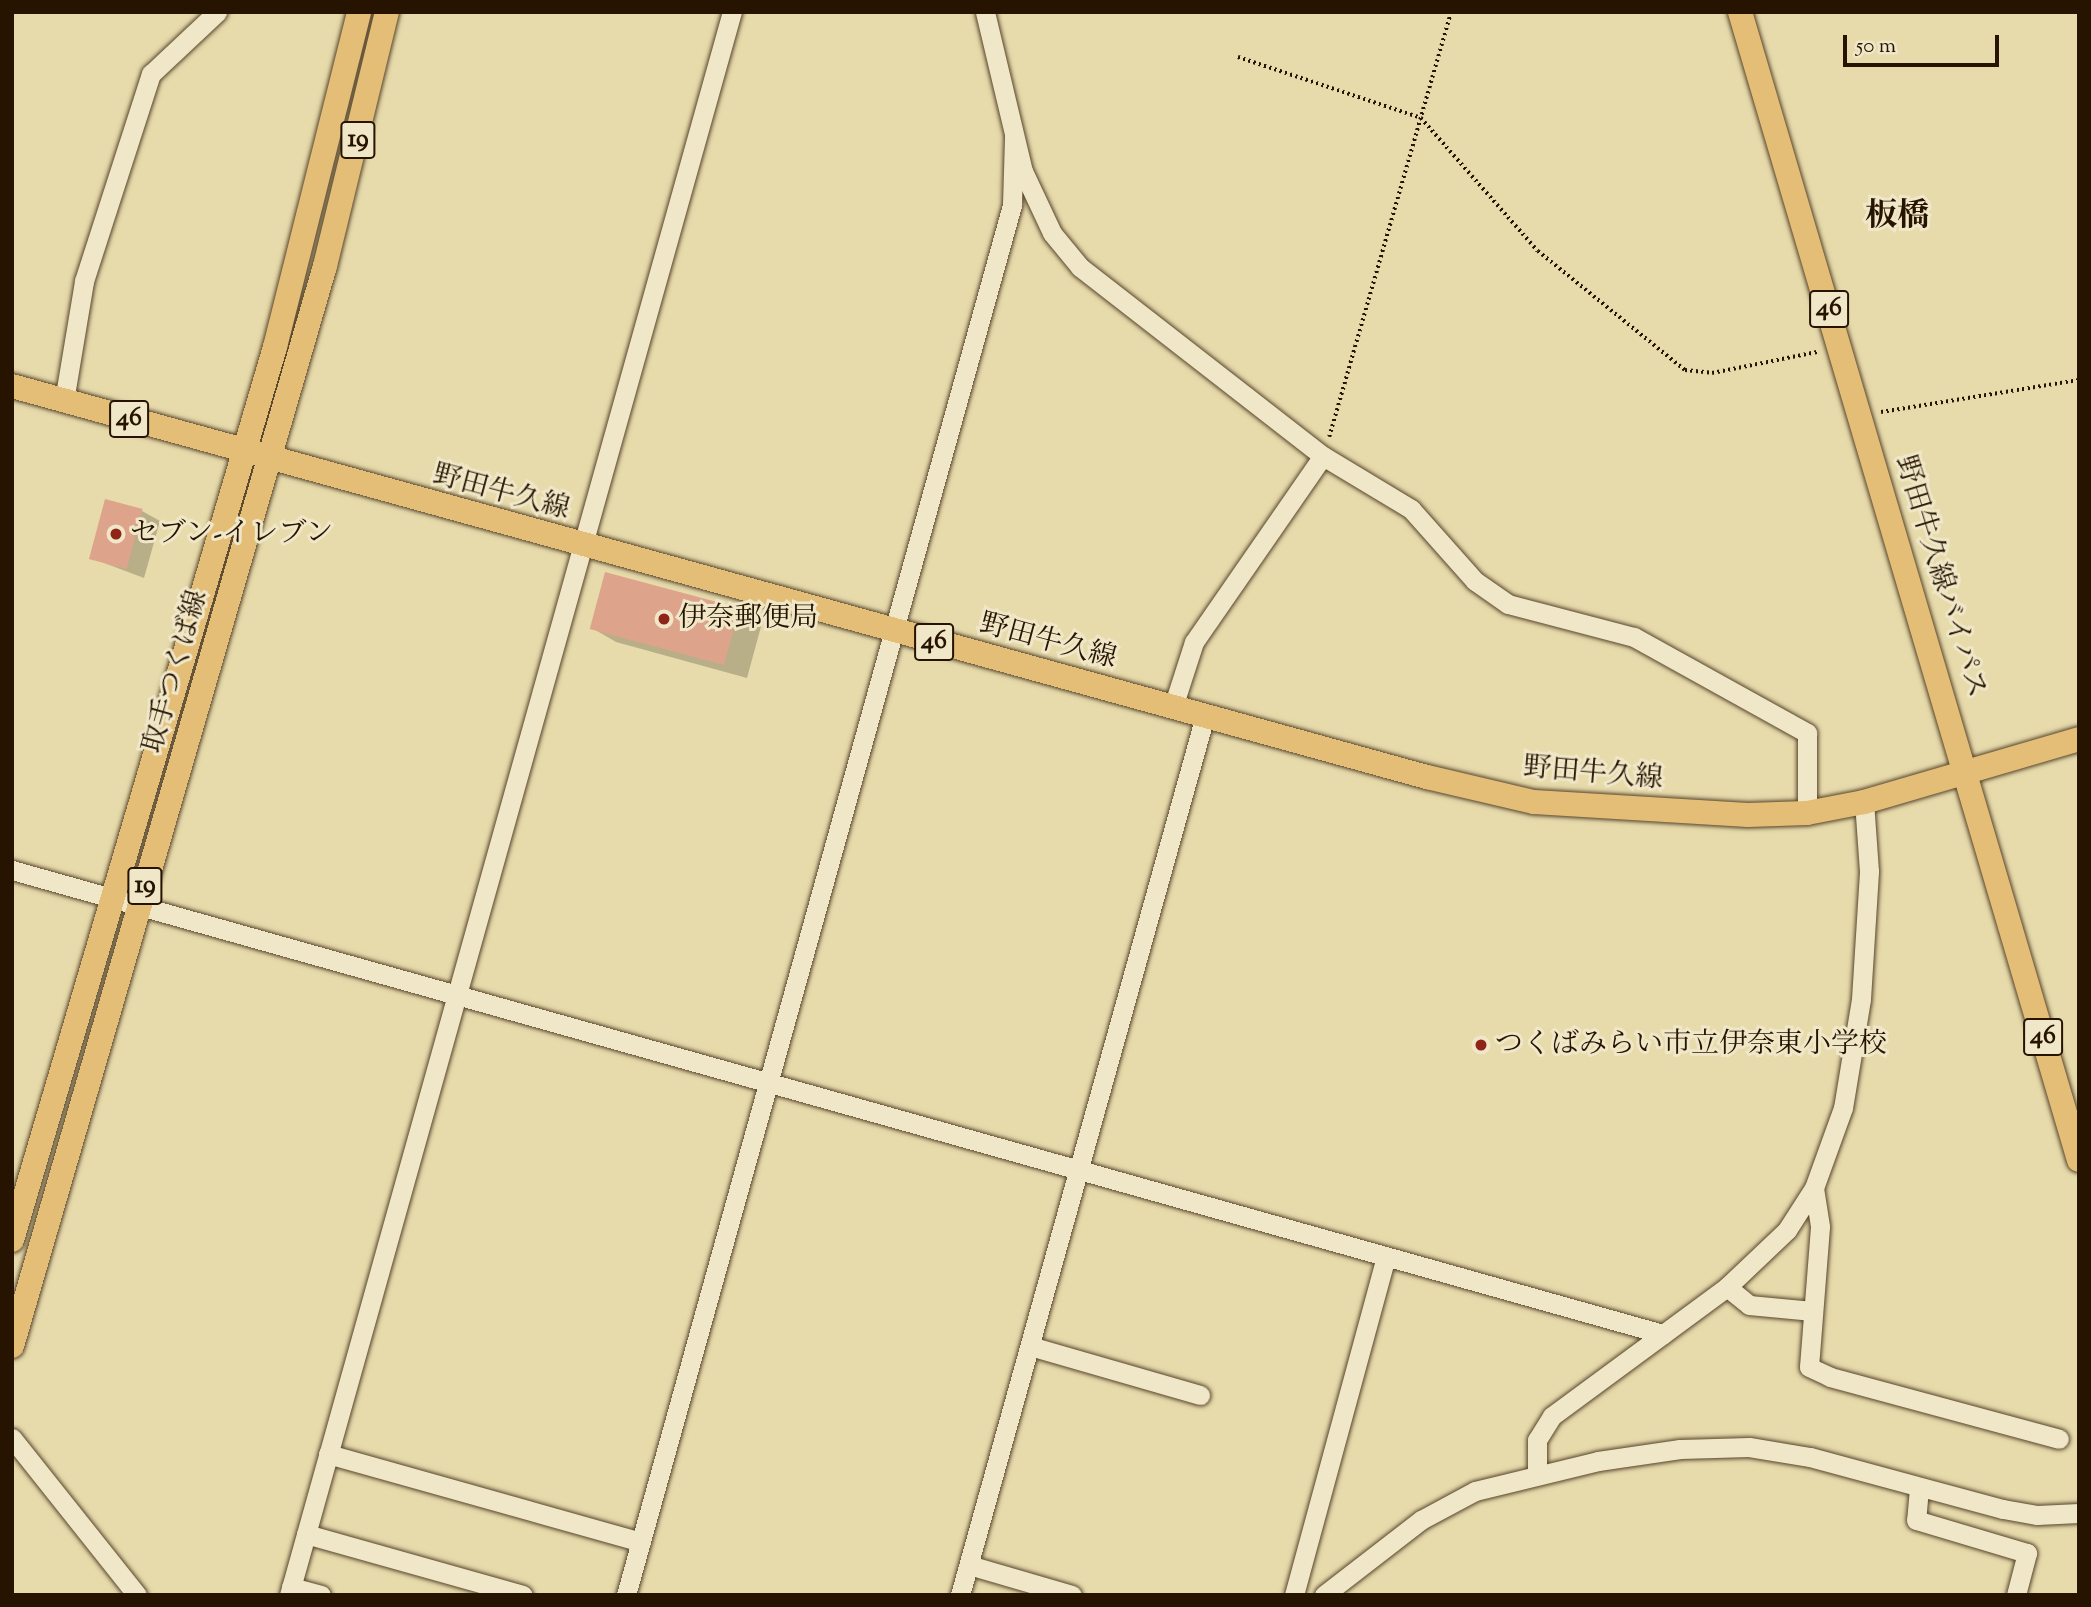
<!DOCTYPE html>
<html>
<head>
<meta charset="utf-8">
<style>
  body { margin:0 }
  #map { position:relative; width:2091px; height:1607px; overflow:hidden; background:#e7daab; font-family:"Sorts Mill Goudy","Noto Serif JP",serif }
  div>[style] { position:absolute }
  .shadow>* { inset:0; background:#0003 }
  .building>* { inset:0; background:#dea48b; transform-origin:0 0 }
  .path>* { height:3.5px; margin-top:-1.75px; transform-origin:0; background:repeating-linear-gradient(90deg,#261300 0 2px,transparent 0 5.5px) }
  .roads { filter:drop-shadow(0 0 2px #56452b) drop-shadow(0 0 2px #56452b) }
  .minor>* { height:19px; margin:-9.5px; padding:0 9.5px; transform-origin:9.5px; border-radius:9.5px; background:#efe7c8 }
  .major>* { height:24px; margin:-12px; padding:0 12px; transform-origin:12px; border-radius:12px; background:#e4bd76 }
  .dots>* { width:19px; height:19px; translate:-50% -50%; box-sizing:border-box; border:4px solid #efe7c8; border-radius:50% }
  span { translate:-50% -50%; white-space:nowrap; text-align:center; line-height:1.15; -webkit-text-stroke:6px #efe7c8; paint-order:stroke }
  .shield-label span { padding:2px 5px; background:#efe7c8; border:2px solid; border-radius:5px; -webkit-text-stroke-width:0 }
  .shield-label { font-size:26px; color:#261300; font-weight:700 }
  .street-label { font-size:28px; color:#261300 }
  .poi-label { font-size:28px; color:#261300 }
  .left { translate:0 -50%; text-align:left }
  .quarter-label { font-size:32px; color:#261300; font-weight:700 }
  .frame { position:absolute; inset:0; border:14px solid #261300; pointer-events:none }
  .scale { position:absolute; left:1843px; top:35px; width:156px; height:32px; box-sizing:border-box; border:4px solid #261300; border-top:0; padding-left:9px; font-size:21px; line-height:24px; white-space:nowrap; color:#261300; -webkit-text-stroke:5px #efe7c8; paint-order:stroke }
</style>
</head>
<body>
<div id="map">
  <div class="shadow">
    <i style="clip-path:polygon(142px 511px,160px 521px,144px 578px,91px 558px)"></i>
    <i style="clip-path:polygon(738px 610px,762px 623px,747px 678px,616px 642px,592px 628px)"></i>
  </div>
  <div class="building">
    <i style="left:105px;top:499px;width:39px;height:62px;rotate:15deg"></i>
    <i style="left:605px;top:572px;width:139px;height:59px;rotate:15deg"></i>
  </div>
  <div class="path">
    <i style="left:1238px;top:57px;width:193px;rotate:18.4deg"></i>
    <i style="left:1421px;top:118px;width:177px;rotate:48.7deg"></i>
    <i style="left:1538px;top:251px;width:189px;rotate:39deg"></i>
    <i style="left:1685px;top:370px;width:27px;rotate:6deg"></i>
    <i style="left:1712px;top:373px;width:107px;rotate:-11.3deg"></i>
    <i style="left:1881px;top:412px;width:201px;rotate:-9.2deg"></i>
    <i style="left:1329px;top:437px;width:442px;rotate:-74deg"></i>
  </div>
  <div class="roads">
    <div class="minor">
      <i style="left:985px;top:12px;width:163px;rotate:76.6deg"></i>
      <i style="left:1023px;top:171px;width:68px;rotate:64.9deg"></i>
      <i style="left:1052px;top:233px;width:44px;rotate:50.5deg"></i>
      <i style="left:1080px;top:267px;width:308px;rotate:37.9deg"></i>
      <i style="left:1323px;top:456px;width:103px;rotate:31.1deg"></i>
      <i style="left:1411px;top:509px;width:96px;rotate:48.4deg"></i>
      <i style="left:1475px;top:581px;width:40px;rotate:34.9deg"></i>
      <i style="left:1508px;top:604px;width:130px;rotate:14.7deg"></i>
      <i style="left:1634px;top:637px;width:198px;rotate:29deg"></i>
      <i style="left:1807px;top:733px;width:80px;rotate:90deg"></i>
      <i style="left:64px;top:401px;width:122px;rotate:-80.5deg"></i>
      <i style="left:84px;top:281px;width:218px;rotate:-72.1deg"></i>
      <i style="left:151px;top:74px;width:91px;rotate:-43.2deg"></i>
      <i style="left:1173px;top:707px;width:68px;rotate:-72.1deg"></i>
      <i style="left:1194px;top:642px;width:226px;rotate:-55.3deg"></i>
      <i style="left:12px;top:870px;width:1715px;rotate:15.7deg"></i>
      <i style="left:1814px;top:1188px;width:39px;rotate:81deg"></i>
      <i style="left:1820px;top:1227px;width:140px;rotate:94.5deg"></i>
      <i style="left:1809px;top:1367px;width:23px;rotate:25deg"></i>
      <i style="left:1830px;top:1377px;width:237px;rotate:15.1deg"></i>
      <i style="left:1727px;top:1287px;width:28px;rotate:39deg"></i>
      <i style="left:1749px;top:1305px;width:64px;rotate:5.4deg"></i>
      <i style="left:1030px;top:1346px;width:177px;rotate:16.1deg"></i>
      <i style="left:12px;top:1438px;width:201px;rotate:51.5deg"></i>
      <i style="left:328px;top:1454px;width:325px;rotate:15.7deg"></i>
      <i style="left:1537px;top:1474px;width:34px;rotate:-90deg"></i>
      <i style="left:1537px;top:1440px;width:28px;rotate:-58deg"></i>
      <i style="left:1552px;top:1416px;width:217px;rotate:-36.4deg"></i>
      <i style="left:1727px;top:1287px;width:83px;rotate:-43.5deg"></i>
      <i style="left:1787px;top:1230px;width:50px;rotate:-57.3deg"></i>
      <i style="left:1814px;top:1188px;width:85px;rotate:-70.1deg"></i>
      <i style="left:1843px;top:1108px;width:110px;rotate:-80.6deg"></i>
      <i style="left:1861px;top:999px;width:128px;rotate:-86.4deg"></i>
      <i style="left:1869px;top:871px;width:69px;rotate:-94.1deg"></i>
      <i style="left:1919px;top:1488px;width:32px;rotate:95deg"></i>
      <i style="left:1916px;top:1520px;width:116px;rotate:16.6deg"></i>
      <i style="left:2027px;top:1553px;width:43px;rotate:104.7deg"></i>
      <i style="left:306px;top:1534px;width:225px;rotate:15.7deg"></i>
      <i style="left:969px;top:1565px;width:107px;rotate:16.2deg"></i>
      <i style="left:291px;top:1587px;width:31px;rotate:15deg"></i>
      <i style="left:289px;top:1595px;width:1644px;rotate:-74.37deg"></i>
      <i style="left:626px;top:1595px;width:1443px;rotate:-74.48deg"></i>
      <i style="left:1012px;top:205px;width:69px;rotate:-88.3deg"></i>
      <i style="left:960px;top:1595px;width:913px;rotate:-74.43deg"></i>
      <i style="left:1294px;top:1595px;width:350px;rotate:-74.8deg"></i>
      <i style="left:1324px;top:1595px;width:123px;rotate:-37.7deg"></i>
      <i style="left:1421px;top:1520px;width:61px;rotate:-28.2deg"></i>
      <i style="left:1475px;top:1491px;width:127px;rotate:-13.7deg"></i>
      <i style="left:1598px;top:1461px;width:83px;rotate:-8.3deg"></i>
      <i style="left:1680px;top:1449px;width:69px;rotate:-1.7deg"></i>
      <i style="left:1749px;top:1447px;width:62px;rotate:9.3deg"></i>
      <i style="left:1810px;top:1457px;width:200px;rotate:15.1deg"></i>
      <i style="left:2003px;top:1509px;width:35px;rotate:10deg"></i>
      <i style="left:2037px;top:1515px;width:42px;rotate:-2.7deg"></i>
    </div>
    <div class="major">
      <i style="left:1740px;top:12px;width:1197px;rotate:73.55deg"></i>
      <i style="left:12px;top:386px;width:1468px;rotate:15.45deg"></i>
      <i style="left:1427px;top:777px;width:110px;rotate:13.2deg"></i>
      <i style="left:1534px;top:802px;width:214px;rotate:3.5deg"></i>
      <i style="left:1748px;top:815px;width:59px;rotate:-1.9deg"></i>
      <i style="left:1807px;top:813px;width:58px;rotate:-10.9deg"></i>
      <i style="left:1864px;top:802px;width:224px;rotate:-16.3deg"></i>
      <i style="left:12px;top:1240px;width:931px;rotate:-73.59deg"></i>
      <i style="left:275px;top:347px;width:345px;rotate:-75.9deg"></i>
      <i style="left:12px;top:1346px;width:1124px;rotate:-73.84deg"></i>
      <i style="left:325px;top:266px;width:261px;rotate:-76.3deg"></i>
    </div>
  </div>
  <div class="dots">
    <i style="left:116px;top:534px;background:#8f2418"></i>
    <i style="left:664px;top:619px;background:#8f2418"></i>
    <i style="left:1481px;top:1045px;background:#8f2418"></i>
  </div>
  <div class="shield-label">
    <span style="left:358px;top:140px">19</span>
    <span style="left:1829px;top:309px">46</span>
    <span style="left:129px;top:419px">46</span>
    <span style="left:934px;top:642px">46</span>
    <span style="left:145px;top:886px">19</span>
    <span style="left:2043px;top:1037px">46</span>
  </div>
  <div class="street-label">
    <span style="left:501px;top:493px;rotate:15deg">野田牛久線</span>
    <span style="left:1940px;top:577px;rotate:73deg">野田牛久線バイパス</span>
    <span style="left:1048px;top:642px;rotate:15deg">野田牛久線</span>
    <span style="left:176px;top:672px;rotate:-74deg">取手つくば線</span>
    <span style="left:1593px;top:774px;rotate:5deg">野田牛久線</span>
  </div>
  <div class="poi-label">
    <span class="left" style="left:130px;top:534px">セブン-イレブン</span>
    <span class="left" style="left:678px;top:619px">伊奈郵便局</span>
    <span class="left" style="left:1495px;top:1045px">つくばみらい市立伊奈東小学校</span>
  </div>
  <div class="quarter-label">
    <span style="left:1897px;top:217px">板橋</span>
  </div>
  <div class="frame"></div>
  <div class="scale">50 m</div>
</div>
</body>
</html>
